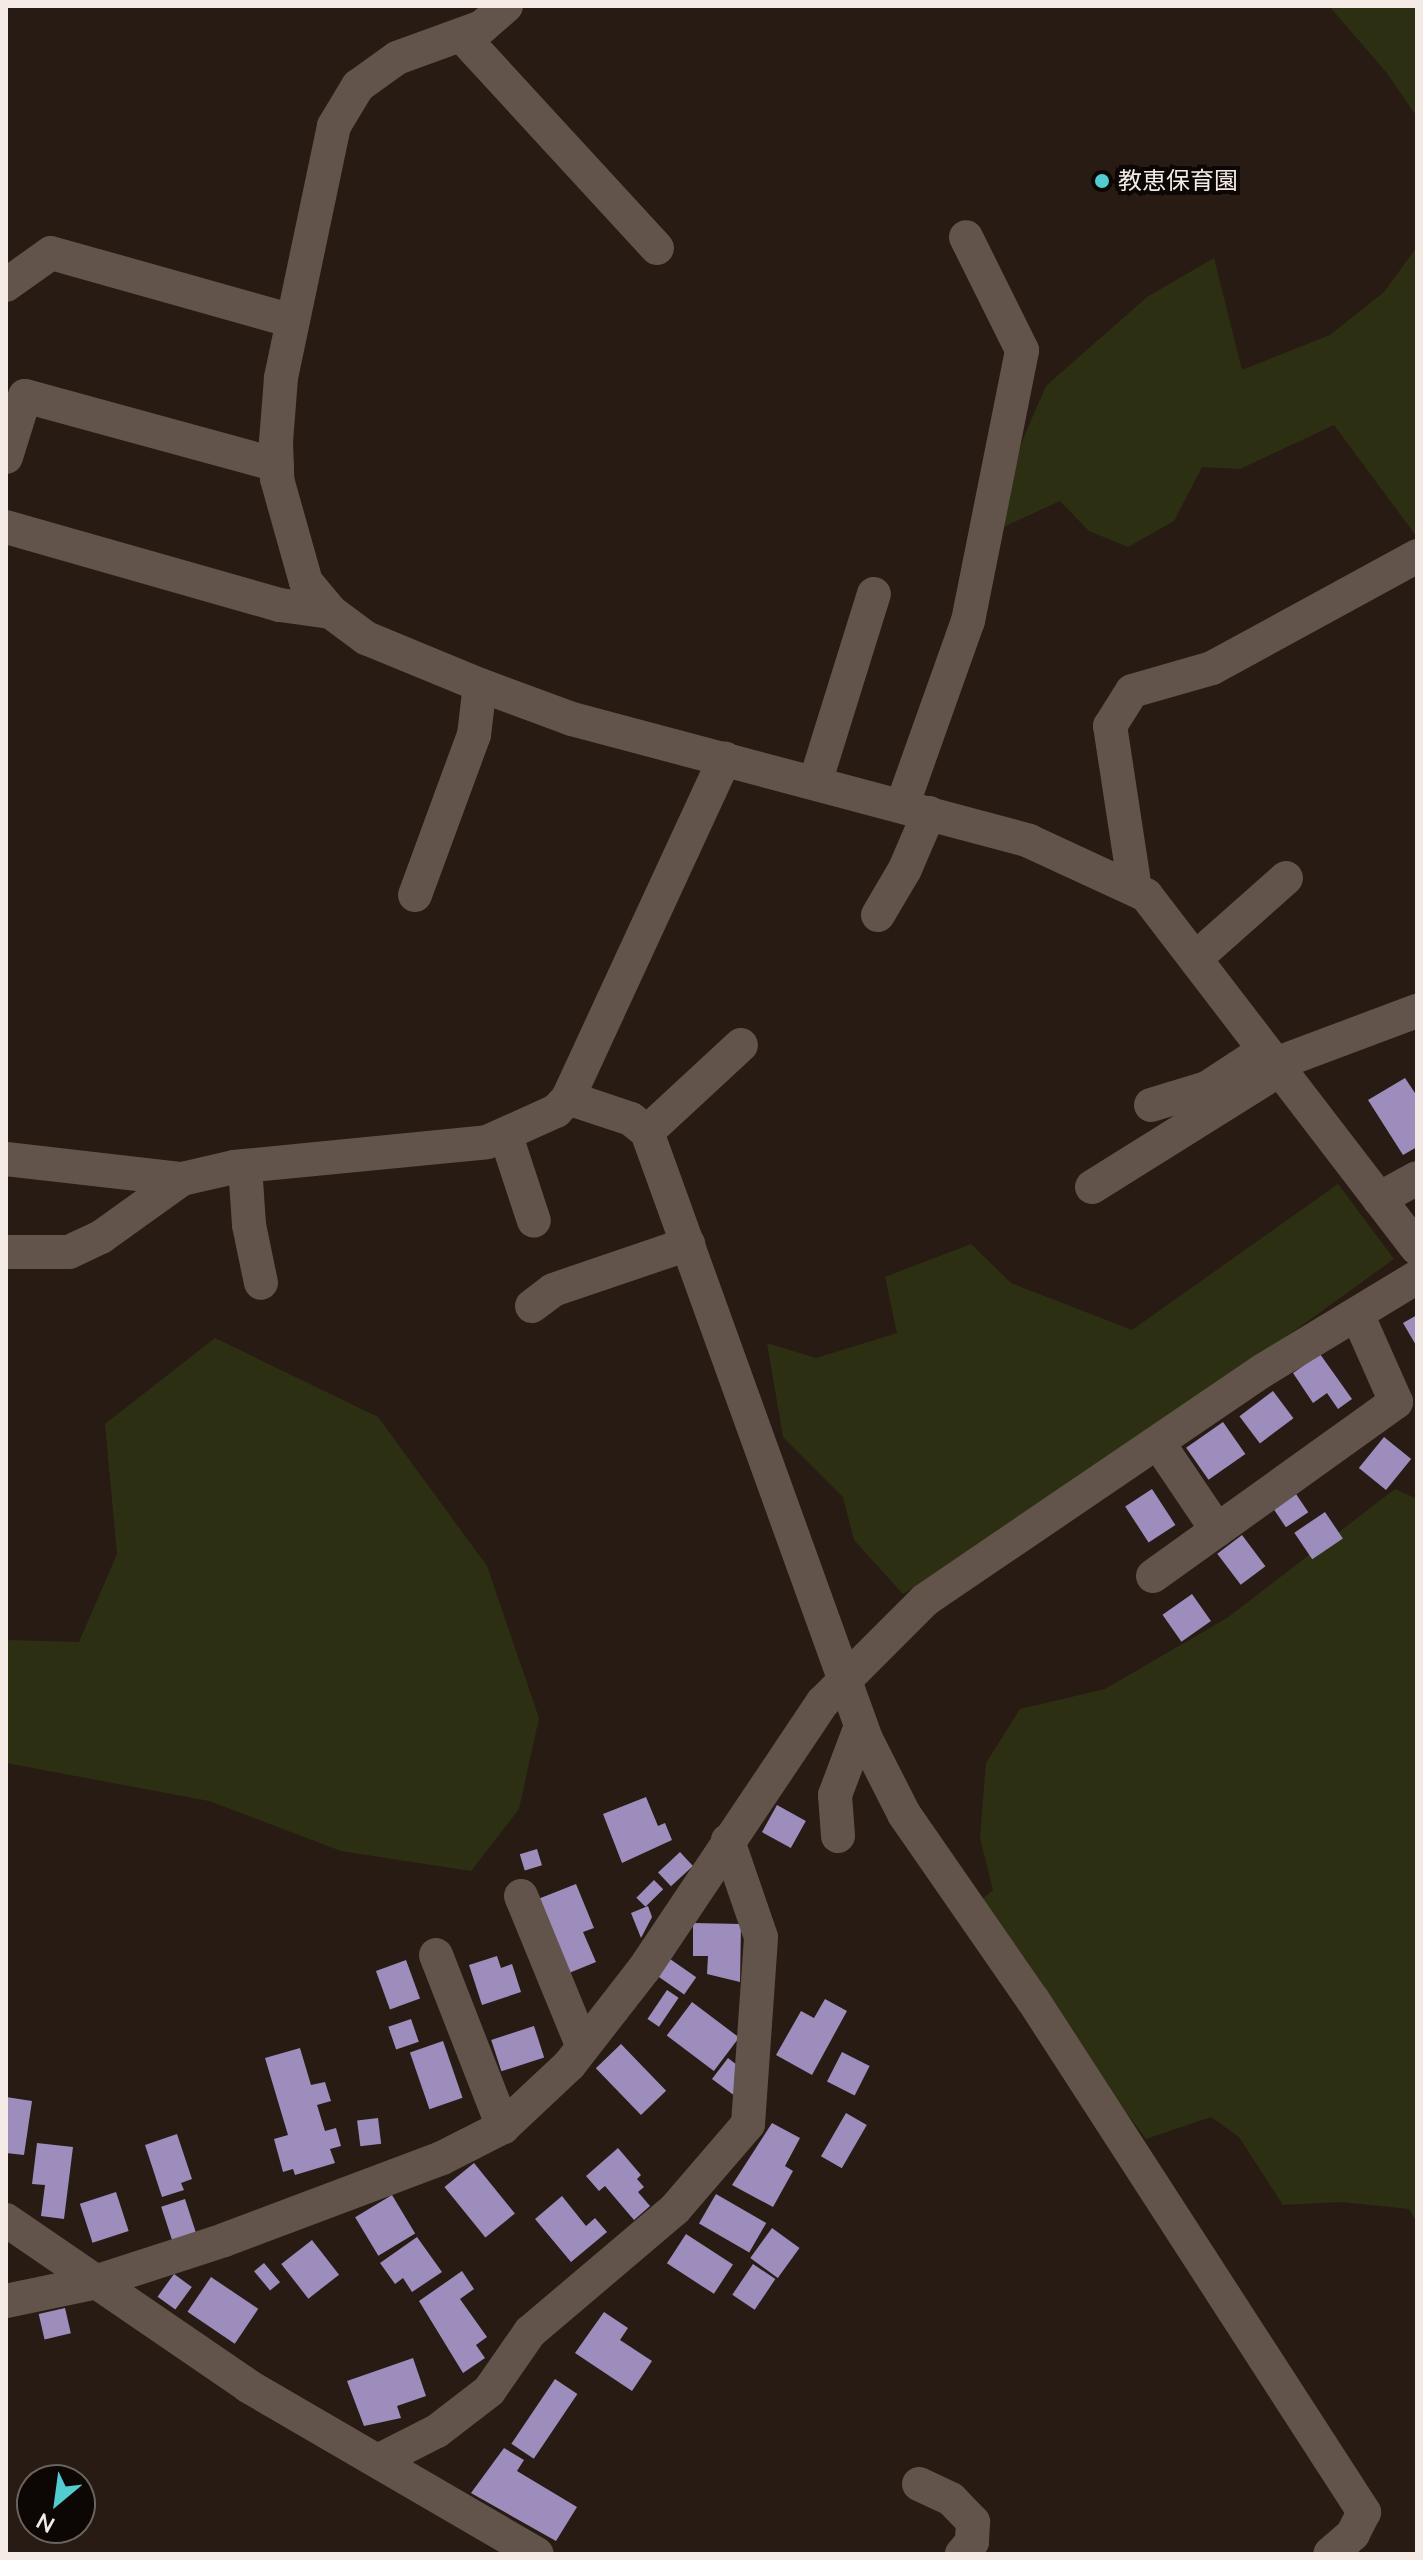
<!DOCTYPE html>
<html>
<head>
<meta charset="utf-8">
<style>
  body { margin:0 }
  #map { position:relative; width:1423px; height:2560px; overflow:hidden; background:#281b13; font-family:Mulish,"Noto Sans JP",sans-serif }
  div>[style] { position:absolute }
  .green>* { inset:0; background:#2d2f12 }
  .building>* { inset:0; background:#9d8dbd; transform-origin:0 0 }
  .minor>* { height:34px; margin:-17px; padding:0 17px; transform-origin:17px; border-radius:17px; background:#63544b }
  .dots>* { width:22px; height:22px; translate:-50% -50%; box-sizing:border-box; border:4px solid #0c0705; border-radius:50% }
  span { translate:-50% -50%; white-space:nowrap; text-align:center; line-height:1.15; -webkit-text-stroke:8px #0c0705; paint-order:stroke }
  .poi-label { font-size:24px; color:#f5ebe6 }
  .left { translate:0 -50%; text-align:left }
  .frame { position:absolute; inset:0; border:8px solid #f5ebe6; pointer-events:none }
  .north { position:absolute; left:16px; top:2464px; width:80px; height:80px; box-sizing:border-box; background:#0c0705; border:2px solid #69625f; border-radius:50%; rotate:209deg; font-size:22px; font-weight:700; line-height:32px; text-align:center; color:#f5ebe6 }
  .north::after { content:''; display:block; margin:auto; width:28px; height:36px; background:#52ccd0; clip-path:polygon(50% 0,100% 100%,50% 72%,0 100%) }
</style>
</head>
<body>
<div id="map">
  <div class="green">
    <i style="clip-path:polygon(1329px 6px,1417px 6px,1417px 117px,1387px 73px)"></i>
    <i style="clip-path:polygon(1417px 247px,1417px 537px,1334px 425px,1240px 469px,1202px 467px,1174px 521px,1128px 547px,1089px 531px,1060px 501px,997px 530px,1023px 439px,1046px 386px,1147px 297px,1214px 258px,1242px 370px,1330px 335px,1384px 292px)"></i>
    <i style="clip-path:polygon(1338px 1184px,1394px 1259px,1130px 1449px,903px 1594px,854px 1540px,843px 1497px,783px 1437px,767px 1343px,816px 1358px,897px 1333px,885px 1277px,971px 1244px,1011px 1283px,1132px 1330px)"></i>
    <i style="clip-path:polygon(215px 1338px,378px 1417px,487px 1566px,539px 1718px,519px 1809px,471px 1871px,341px 1851px,209px 1801px,6px 1763px,6px 1640px,79px 1642px,117px 1554px,105px 1424px)"></i>
    <i style="clip-path:polygon(1395px 1489px,1417px 1499px,1417px 2223px,1409px 2209px,1341px 2202px,1283px 2205px,1239px 2137px,1211px 2117px,1146px 2139px,973px 1907px,993px 1890px,980px 1838px,986px 1763px,1020px 1709px,1105px 1689px,1227px 1618px)"></i>
  </div>
  <div class="building">
    <i style="clip-path:polygon(1405px 1078px,1417px 1096px,1417px 1147px,1403px 1155px,1368px 1100px)"></i>
    <i style="clip-path:polygon(1417px 1315px,1417px 1347px,1403px 1323px)"></i>
    <i style="clip-path:polygon(1320px 1354px,1352px 1399px,1338px 1409px,1327px 1393px,1313px 1403px,1293px 1373px)"></i>
    <i style="left:1273px;top:1391px;width:34px;height:42px;rotate:53deg"></i>
    <i style="left:1223px;top:1422px;width:39px;height:45px;rotate:55deg"></i>
    <i style="left:1384px;top:1437px;width:35px;height:40px;rotate:39deg"></i>
    <i style="left:1152px;top:1489px;width:43px;height:32px;rotate:57deg"></i>
    <i style="left:1296px;top:1494px;width:22px;height:27px;rotate:56deg"></i>
    <i style="left:1325px;top:1512px;width:32px;height:37px;rotate:56deg"></i>
    <i style="left:1242px;top:1535px;width:39px;height:31px;rotate:53deg"></i>
    <i style="left:1192px;top:1594px;width:33px;height:36px;rotate:55deg"></i>
    <i style="clip-path:polygon(646px 1797px,658px 1826px,665px 1823px,672px 1840px,622px 1863px,603px 1814px)"></i>
    <i style="left:777px;top:1805px;width:33px;height:31px;rotate:29deg"></i>
    <i style="left:537px;top:1849px;width:17px;height:18px;rotate:73deg"></i>
    <i style="left:680px;top:1852px;width:19px;height:30px;rotate:47deg"></i>
    <i style="left:654px;top:1880px;width:13px;height:25px;rotate:45deg"></i>
    <i style="clip-path:polygon(576px 1884px,594px 1928px,583px 1932px,596px 1962px,569px 1973px,538px 1899px)"></i>
    <i style="clip-path:polygon(648px 1906px,652px 1917px,641px 1938px,631px 1913px)"></i>
    <i style="clip-path:polygon(693px 1923px,741px 1924px,740px 1982px,707px 1974px,708px 1956px,693px 1956px)"></i>
    <i style="clip-path:polygon(497px 1956px,501px 1968px,512px 1964px,521px 1992px,482px 2005px,469px 1965px)"></i>
    <i style="left:670px;top:1959px;width:32px;height:21px;rotate:35deg"></i>
    <i style="left:406px;top:1960px;width:41px;height:32px;rotate:70deg"></i>
    <i style="left:667px;top:1990px;width:14px;height:35px;rotate:34deg"></i>
    <i style="clip-path:polygon(825px 1999px,847px 2011px,812px 2075px,776px 2055px,801px 2011px,814px 2018px)"></i>
    <i style="left:692px;top:2002px;width:59px;height:42px;rotate:37deg"></i>
    <i style="left:411px;top:2019px;width:24px;height:24px;rotate:71deg"></i>
    <i style="left:534px;top:2026px;width:33px;height:45px;rotate:72deg"></i>
    <i style="left:443px;top:2041px;width:60px;height:35px;rotate:71deg"></i>
    <i style="left:621px;top:2044px;width:65px;height:35px;rotate:46deg"></i>
    <i style="clip-path:polygon(300px 2048px,311px 2085px,325px 2082px,331px 2101px,317px 2105px,325px 2131px,336px 2128px,341px 2146px,330px 2149px,335px 2163px,295px 2175px,293px 2169px,283px 2172px,274px 2139px,288px 2135px,265px 2058px)"></i>
    <i style="left:842px;top:2052px;width:31px;height:33px;rotate:27deg"></i>
    <i style="clip-path:polygon(728px 2058px,737px 2065px,735px 2096px,712px 2079px)"></i>
    <i style="clip-path:polygon(6px 2097px,32px 2101px,24px 2155px,6px 2153px)"></i>
    <i style="left:846px;top:2113px;width:24px;height:50px;rotate:30deg"></i>
    <i style="left:378px;top:2118px;width:26px;height:21px;rotate:83deg"></i>
    <i style="clip-path:polygon(772px 2123px,800px 2138px,785px 2166px,793px 2171px,773px 2207px,732px 2185px)"></i>
    <i style="clip-path:polygon(177px 2134px,192px 2179px,181px 2183px,184px 2190px,162px 2197px,145px 2145px)"></i>
    <i style="clip-path:polygon(37px 2143px,73px 2147px,64px 2219px,41px 2216px,45px 2185px,32px 2184px)"></i>
    <i style="clip-path:polygon(618px 2148px,641px 2175px,637px 2179px,644px 2187px,638px 2192px,650px 2206px,634px 2220px,605px 2186px,599px 2191px,586px 2176px)"></i>
    <i style="left:474px;top:2163px;width:65px;height:38px;rotate:51deg"></i>
    <i style="left:116px;top:2192px;width:41px;height:38px;rotate:72deg"></i>
    <i style="left:716px;top:2194px;width:58px;height:34px;rotate:30deg"></i>
    <i style="left:392px;top:2195px;width:45px;height:43px;rotate:59deg"></i>
    <i style="clip-path:polygon(562px 2196px,586px 2226px,595px 2218px,607px 2232px,571px 2262px,535px 2219px)"></i>
    <i style="left:185px;top:2199px;width:36px;height:25px;rotate:72deg"></i>
    <i style="left:772px;top:2228px;width:34px;height:37px;rotate:36deg"></i>
    <i style="left:686px;top:2234px;width:56px;height:35px;rotate:33deg"></i>
    <i style="clip-path:polygon(417px 2237px,442px 2272px,412px 2292px,403px 2278px,395px 2284px,380px 2263px)"></i>
    <i style="left:312px;top:2240px;width:44px;height:39px;rotate:52deg"></i>
    <i style="left:264px;top:2263px;width:25px;height:13px;rotate:50deg"></i>
    <i style="left:753px;top:2264px;width:27px;height:37px;rotate:34deg"></i>
    <i style="clip-path:polygon(462px 2271px,474px 2289px,460px 2299px,487px 2337px,476px 2345px,485px 2358px,463px 2373px,419px 2301px)"></i>
    <i style="left:174px;top:2274px;width:22px;height:28px;rotate:36deg"></i>
    <i style="left:211px;top:2277px;width:57px;height:42px;rotate:34deg"></i>
    <i style="left:65px;top:2308px;width:26px;height:27px;rotate:77deg"></i>
    <i style="clip-path:polygon(604px 2312px,628px 2328px,620px 2340px,652px 2361px,632px 2391px,575px 2353px)"></i>
    <i style="clip-path:polygon(413px 2358px,426px 2396px,397px 2406px,401px 2418px,364px 2426px,347px 2381px)"></i>
    <i style="left:555px;top:2379px;width:27px;height:78px;rotate:34deg"></i>
    <i style="clip-path:polygon(504px 2448px,524px 2460px,517px 2471px,577px 2507px,556px 2541px,471px 2493px)"></i>
  </div>
  <div class="minor">
    <i style="left:506px;top:6px;width:32px;rotate:139deg"></i>
    <i style="left:482px;top:27px;width:90px;rotate:160deg"></i>
    <i style="left:397px;top:58px;width:48px;rotate:144.3deg"></i>
    <i style="left:358px;top:86px;width:47px;rotate:121deg"></i>
    <i style="left:334px;top:126px;width:258px;rotate:101.9deg"></i>
    <i style="left:281px;top:378px;width:63px;rotate:94.5deg"></i>
    <i style="left:276px;top:441px;width:38px;rotate:88deg"></i>
    <i style="left:277px;top:479px;width:107px;rotate:74.3deg"></i>
    <i style="left:306px;top:582px;width:39px;rotate:50deg"></i>
    <i style="left:331px;top:612px;width:44px;rotate:36.6deg"></i>
    <i style="left:366px;top:638px;width:123px;rotate:22.4deg"></i>
    <i style="left:480px;top:685px;width:98px;rotate:20.3deg"></i>
    <i style="left:572px;top:719px;width:473px;rotate:14.9deg"></i>
    <i style="left:1029px;top:841px;width:129px;rotate:24.8deg"></i>
    <i style="left:1146px;top:895px;width:445px;rotate:52.5deg"></i>
    <i style="left:462px;top:36px;width:288px;rotate:47.4deg"></i>
    <i style="left:6px;top:285px;width:55px;rotate:-35.4deg"></i>
    <i style="left:51px;top:253px;width:251px;rotate:15.7deg"></i>
    <i style="left:6px;top:457px;width:64px;rotate:-72.7deg"></i>
    <i style="left:25px;top:396px;width:261px;rotate:15.3deg"></i>
    <i style="left:6px;top:527px;width:285px;rotate:15.9deg"></i>
    <i style="left:280px;top:605px;width:51px;rotate:7.8deg"></i>
    <i style="left:815px;top:783px;width:198px;rotate:-72.7deg"></i>
    <i style="left:902px;top:806px;width:196px;rotate:-70.4deg"></i>
    <i style="left:968px;top:621px;width:276px;rotate:-78.7deg"></i>
    <i style="left:1022px;top:350px;width:126px;rotate:-116.4deg"></i>
    <i style="left:1135px;top:889px;width:165px;rotate:-98.7deg"></i>
    <i style="left:1110px;top:726px;width:41px;rotate:-57.8deg"></i>
    <i style="left:1132px;top:691px;width:83px;rotate:-16deg"></i>
    <i style="left:1212px;top:668px;width:234px;rotate:-28.6deg"></i>
    <i style="left:415px;top:895px;width:171px;rotate:-69.8deg"></i>
    <i style="left:474px;top:735px;width:50px;rotate:-83.2deg"></i>
    <i style="left:878px;top:915px;width:53px;rotate:-59.6deg"></i>
    <i style="left:905px;top:869px;width:61px;rotate:-66.8deg"></i>
    <i style="left:1197px;top:957px;width:119px;rotate:-41.6deg"></i>
    <i style="left:1275px;top:1064px;width:152px;rotate:-20.5deg"></i>
    <i style="left:568px;top:1098px;width:66px;rotate:18.4deg"></i>
    <i style="left:631px;top:1119px;width:21px;rotate:39deg"></i>
    <i style="left:647px;top:1132px;width:645px;rotate:70.16deg"></i>
    <i style="left:866px;top:1739px;width:84px;rotate:63.1deg"></i>
    <i style="left:904px;top:1814px;width:226px;rotate:55.3deg"></i>
    <i style="left:1033px;top:2000px;width:610px;rotate:57.12deg"></i>
    <i style="left:1364px;top:2512px;width:25px;rotate:117deg"></i>
    <i style="left:1353px;top:2534px;width:30px;rotate:139deg"></i>
    <i style="left:1151px;top:1105px;width:59px;rotate:-16.9deg"></i>
    <i style="left:1207px;top:1088px;width:69px;rotate:-33.2deg"></i>
    <i style="left:647px;top:1132px;width:128px;rotate:-42.8deg"></i>
    <i style="left:506px;top:1136px;width:89px;rotate:71.8deg"></i>
    <i style="left:6px;top:1159px;width:177px;rotate:6.5deg"></i>
    <i style="left:245px;top:1166px;width:59px;rotate:86.1deg"></i>
    <i style="left:249px;top:1225px;width:59px;rotate:78.3deg"></i>
    <i style="left:1092px;top:1187px;width:221px;rotate:-32deg"></i>
    <i style="left:1379px;top:1199px;width:43px;rotate:-28.9deg"></i>
    <i style="left:6px;top:1252px;width:63px"></i>
    <i style="left:69px;top:1252px;width:35px;rotate:-25deg"></i>
    <i style="left:101px;top:1237px;width:100px;rotate:-35.6deg"></i>
    <i style="left:182px;top:1179px;width:53px;rotate:-13deg"></i>
    <i style="left:234px;top:1167px;width:254px;rotate:-5.6deg"></i>
    <i style="left:487px;top:1142px;width:76px;rotate:-24.2deg"></i>
    <i style="left:556px;top:1111px;width:18px;rotate:-47deg"></i>
    <i style="left:568px;top:1098px;width:374px;rotate:-65.2deg"></i>
    <i style="left:532px;top:1306px;width:26px;rotate:-37deg"></i>
    <i style="left:553px;top:1290px;width:143px;rotate:-18.8deg"></i>
    <i style="left:1159px;top:1444px;width:104px;rotate:56deg"></i>
    <i style="left:1153px;top:1576px;width:299px;rotate:-35.6deg"></i>
    <i style="left:1396px;top:1402px;width:96px;rotate:-113.9deg"></i>
    <i style="left:838px;top:1836px;width:41px;rotate:-94.2deg"></i>
    <i style="left:835px;top:1795px;width:74px;rotate:-69.4deg"></i>
    <i style="left:521px;top:1896px;width:163px;rotate:67.7deg"></i>
    <i style="left:436px;top:1955px;width:185px;rotate:68.7deg"></i>
    <i style="left:6px;top:2220px;width:293px;rotate:34.4deg"></i>
    <i style="left:248px;top:2386px;width:334px;rotate:30.2deg"></i>
    <i style="left:6px;top:2301px;width:88px;rotate:-11.8deg"></i>
    <i style="left:92px;top:2283px;width:139px;rotate:-18deg"></i>
    <i style="left:224px;top:2240px;width:233px;rotate:-20.6deg"></i>
    <i style="left:442px;top:2158px;width:68px;rotate:-26.9deg"></i>
    <i style="left:503px;top:2127px;width:92px;rotate:-43.2deg"></i>
    <i style="left:570px;top:2064px;width:120px;rotate:-52.1deg"></i>
    <i style="left:644px;top:1969px;width:321px;rotate:-56.2deg"></i>
    <i style="left:823px;top:1702px;width:144px;rotate:-45deg"></i>
    <i style="left:925px;top:1600px;width:407px;rotate:-34.2deg"></i>
    <i style="left:1262px;top:1371px;width:181px;rotate:-31.2deg"></i>
    <i style="left:380px;top:2460px;width:64px;rotate:-27deg"></i>
    <i style="left:437px;top:2431px;width:66px;rotate:-37.6deg"></i>
    <i style="left:489px;top:2391px;width:72px;rotate:-55.2deg"></i>
    <i style="left:530px;top:2332px;width:190px;rotate:-40.3deg"></i>
    <i style="left:675px;top:2209px;width:112px;rotate:-49.3deg"></i>
    <i style="left:748px;top:2124px;width:187px;rotate:-86deg"></i>
    <i style="left:761px;top:1937px;width:102px;rotate:-109deg"></i>
    <i style="left:919px;top:2484px;width:35px;rotate:25deg"></i>
    <i style="left:951px;top:2499px;width:32px;rotate:46deg"></i>
    <i style="left:973px;top:2522px;width:20px;rotate:93deg"></i>
    <i style="left:972px;top:2542px;width:16px;rotate:130deg"></i>
  </div>
  <div class="dots">
    <i style="left:1102px;top:181px;background:#52ccd0"></i>
  </div>
  <div class="poi-label">
    <span class="left" style="left:1118px;top:181px">教恵保育園</span>
  </div>
  <div class="frame"></div>
  <div class="north">N</div>
</div>
</body>
</html>
